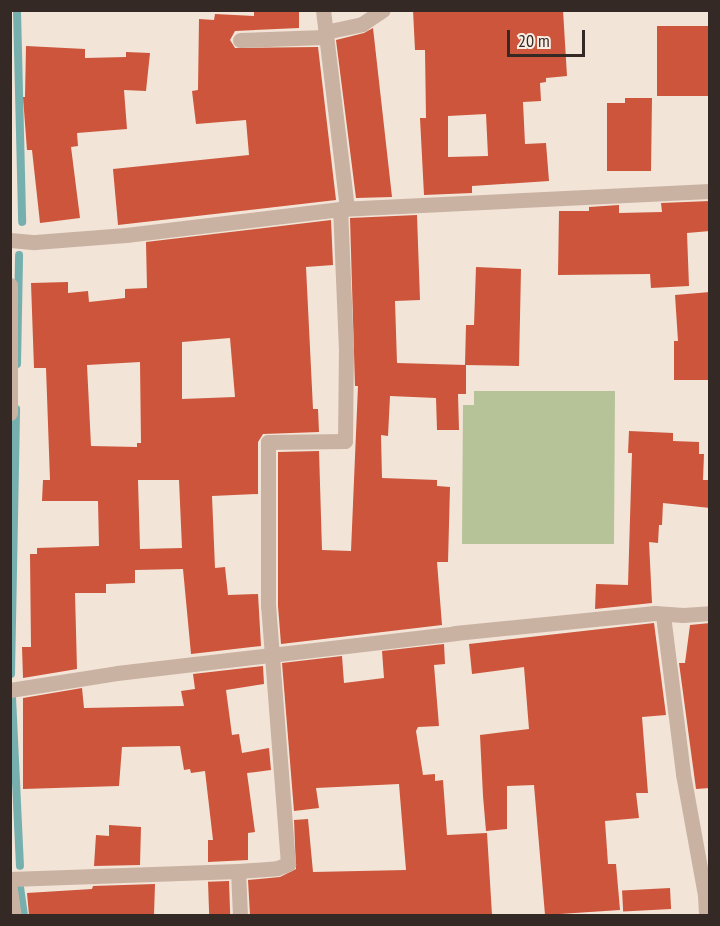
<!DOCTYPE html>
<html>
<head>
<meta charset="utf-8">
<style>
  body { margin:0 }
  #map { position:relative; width:720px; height:926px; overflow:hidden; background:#f2e4d7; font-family:"PT Sans Narrow",sans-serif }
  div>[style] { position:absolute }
  .green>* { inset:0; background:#b6c297 }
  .stream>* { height:8px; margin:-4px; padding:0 4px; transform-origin:4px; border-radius:4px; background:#75b0af }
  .building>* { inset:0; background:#cc553b; transform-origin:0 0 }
  .lane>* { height:15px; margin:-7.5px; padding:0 7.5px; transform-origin:7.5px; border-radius:7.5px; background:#cab2a3 }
  .street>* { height:15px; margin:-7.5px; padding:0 7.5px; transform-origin:7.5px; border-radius:7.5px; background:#cab2a3 }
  span { translate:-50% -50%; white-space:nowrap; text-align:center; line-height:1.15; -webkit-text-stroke:6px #faeee4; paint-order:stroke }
  .frame { position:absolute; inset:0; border:12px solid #352925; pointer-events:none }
  .scale { position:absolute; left:507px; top:30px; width:78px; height:27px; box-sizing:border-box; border:3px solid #352925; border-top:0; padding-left:8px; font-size:18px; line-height:21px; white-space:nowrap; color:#352925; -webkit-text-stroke:4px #faeee4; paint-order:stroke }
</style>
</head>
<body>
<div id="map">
  <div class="green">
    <i style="clip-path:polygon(474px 391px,615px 391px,614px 544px,462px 544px,463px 405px,474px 405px)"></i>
  </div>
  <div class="stream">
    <i style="left:17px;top:10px;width:212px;rotate:88.6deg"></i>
    <i style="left:17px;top:364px;width:109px;rotate:-88.9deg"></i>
    <i style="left:11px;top:674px;width:265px;rotate:-88.9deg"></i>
    <i style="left:12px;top:697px;width:169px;rotate:87.3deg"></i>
    <i style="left:20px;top:887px;width:29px;rotate:82deg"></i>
  </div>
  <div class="building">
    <i style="clip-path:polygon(254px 10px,299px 10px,299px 28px,235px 31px,230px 40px,235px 48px,318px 47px,336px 200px,118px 225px,113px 169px,249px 155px,246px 120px,196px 124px,192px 91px,198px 90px,199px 19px,214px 20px,215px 14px,254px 16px)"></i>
    <i style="clip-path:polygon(evenodd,413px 10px,563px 10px,567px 76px,546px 78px,546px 82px,540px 83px,541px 101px,523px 102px,525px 144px,546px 143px,549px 181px,472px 186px,472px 193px,424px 195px,420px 118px,426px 118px,425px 50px,415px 50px,413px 10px,486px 114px,488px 156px,448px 157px,448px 116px,486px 114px)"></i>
    <i style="left:710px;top:26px;width:70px;height:53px;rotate:90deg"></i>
    <i style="clip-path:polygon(373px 28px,392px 197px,356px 198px,336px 40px,364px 33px)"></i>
    <i style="clip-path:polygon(26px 46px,85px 49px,85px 58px,126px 57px,126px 52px,150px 53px,146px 91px,124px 90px,127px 129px,77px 133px,78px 146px,71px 147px,80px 218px,40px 223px,32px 150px,27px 150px,23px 97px,25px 97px)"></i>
    <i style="clip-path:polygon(625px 98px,652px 98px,651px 171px,607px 171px,607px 103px,625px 103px)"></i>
    <i style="clip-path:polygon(710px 201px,710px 231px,687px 233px,689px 286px,651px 288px,650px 274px,558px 275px,559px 211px,589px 211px,589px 207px,619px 205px,619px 213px,662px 212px,661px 203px)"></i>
    <i style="clip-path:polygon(417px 215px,420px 300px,395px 301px,397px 363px,466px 365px,466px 394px,458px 394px,459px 430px,437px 430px,436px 398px,390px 396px,388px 436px,381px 435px,382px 478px,437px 480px,437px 486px,450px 487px,448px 562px,437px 562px,442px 625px,281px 644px,278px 606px,278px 452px,319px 451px,322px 550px,351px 551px,358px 386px,355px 386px,350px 218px)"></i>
    <i style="clip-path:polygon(evenodd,331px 220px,333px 265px,306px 267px,313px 409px,318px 409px,319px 432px,263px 434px,258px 442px,258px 494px,212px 496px,215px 568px,225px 567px,228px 595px,258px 594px,261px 646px,191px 654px,183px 569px,135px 570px,135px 583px,106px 584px,106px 593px,75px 593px,77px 669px,23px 678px,22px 647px,31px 647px,30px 554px,37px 554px,37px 548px,99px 546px,98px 501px,42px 501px,43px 480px,50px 480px,46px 368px,34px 368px,31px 283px,68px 282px,68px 293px,88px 291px,89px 302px,125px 298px,125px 289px,147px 288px,146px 242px,331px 220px,230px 338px,235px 397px,182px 399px,182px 342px,230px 338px,331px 220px,140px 362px,141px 443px,137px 443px,137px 447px,91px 446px,87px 365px,140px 362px,331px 220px,138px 480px,179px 480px,182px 548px,140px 549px,138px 480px)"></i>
    <i style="clip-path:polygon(476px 267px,521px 269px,519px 366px,465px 365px,466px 325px,474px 325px)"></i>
    <i style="clip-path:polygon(710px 292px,710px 380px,674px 380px,674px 341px,678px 341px,675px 295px)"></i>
    <i style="clip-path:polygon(629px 431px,673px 433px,673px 441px,699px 442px,699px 454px,704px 454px,703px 480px,710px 480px,710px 508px,663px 503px,662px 525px,659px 525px,658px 543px,649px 542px,652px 603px,595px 609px,596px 584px,628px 585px,632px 453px,628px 453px)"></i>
    <i style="clip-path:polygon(654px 623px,666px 715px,642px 717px,648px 793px,636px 793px,639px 818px,605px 821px,608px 864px,616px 864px,620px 910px,545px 915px,534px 785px,507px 786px,507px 829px,486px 831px,483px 796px,480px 735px,529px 729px,524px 667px,472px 674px,469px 644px)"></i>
    <i style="clip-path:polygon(710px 623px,710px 788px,696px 789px,679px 663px,685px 663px,690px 625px)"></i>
    <i style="clip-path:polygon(444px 644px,445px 664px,434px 665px,439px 726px,418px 727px,416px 731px,423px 775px,435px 774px,435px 781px,443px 780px,447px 835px,487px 833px,492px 915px,250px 915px,248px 880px,280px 877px,296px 869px,294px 820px,308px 819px,313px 872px,406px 870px,399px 784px,316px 788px,319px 808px,294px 811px,282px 663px,342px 656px,344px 683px,384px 678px,382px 651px)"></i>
    <i style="clip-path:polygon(263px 666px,264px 684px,226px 690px,232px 735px,239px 734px,242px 753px,269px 748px,271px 770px,247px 773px,255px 832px,248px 833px,248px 860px,208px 862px,208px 840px,213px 840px,205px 771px,191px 773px,190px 769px,184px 770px,180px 746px,122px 747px,119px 786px,23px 789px,23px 698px,82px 688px,84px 708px,184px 706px,181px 691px,195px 689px,193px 674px)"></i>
    <i style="clip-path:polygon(109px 825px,141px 827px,140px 865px,94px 866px,96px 835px,109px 836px)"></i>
    <i style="left:229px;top:881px;width:34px;height:21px;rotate:88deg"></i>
    <i style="clip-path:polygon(155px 884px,154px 915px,29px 915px,27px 893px,92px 889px,93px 886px)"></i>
    <i style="left:670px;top:888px;width:21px;height:48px;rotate:87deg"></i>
  </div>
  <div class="lane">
    <i style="left:325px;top:32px;width:38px;rotate:-12deg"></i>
    <i style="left:362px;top:24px;width:25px;rotate:-34deg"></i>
    <i style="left:240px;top:40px;width:84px;rotate:-2deg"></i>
  </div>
  <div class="street">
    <i style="left:323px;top:10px;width:200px;rotate:83.1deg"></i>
    <i style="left:10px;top:240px;width:25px;rotate:5deg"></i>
    <i style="left:35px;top:242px;width:91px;rotate:-4.4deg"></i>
    <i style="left:126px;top:235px;width:216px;rotate:-6.9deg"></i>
    <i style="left:340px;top:209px;width:370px;rotate:-2.8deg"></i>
    <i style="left:10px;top:285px;width:128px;rotate:90deg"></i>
    <i style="left:663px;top:615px;width:160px;rotate:82.8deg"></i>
    <i style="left:683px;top:774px;width:123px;rotate:79.7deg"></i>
    <i style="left:705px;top:895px;width:21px;rotate:87deg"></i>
    <i style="left:10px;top:690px;width:108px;rotate:-9deg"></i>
    <i style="left:117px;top:673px;width:340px;rotate:-6.7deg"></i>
    <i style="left:455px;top:633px;width:201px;rotate:-5.7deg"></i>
    <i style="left:655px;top:613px;width:28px;rotate:4deg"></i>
    <i style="left:683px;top:615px;width:27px;rotate:-4deg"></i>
    <i style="left:10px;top:879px;width:228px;rotate:-2deg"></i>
    <i style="left:10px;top:889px;width:27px;rotate:82deg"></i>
    <i style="left:240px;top:916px;width:45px;rotate:-92.5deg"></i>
    <i style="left:238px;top:871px;width:39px;rotate:-4deg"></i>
    <i style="left:277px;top:868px;width:12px;rotate:-20deg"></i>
    <i style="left:288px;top:864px;width:259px;rotate:-94.4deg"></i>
    <i style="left:268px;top:606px;width:164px;rotate:-90deg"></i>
    <i style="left:268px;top:442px;width:77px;rotate:-0.7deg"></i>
    <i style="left:345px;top:441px;width:91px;rotate:-89.4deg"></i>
    <i style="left:346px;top:350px;width:141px;rotate:-92.4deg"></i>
  </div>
  <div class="frame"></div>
  <div class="scale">20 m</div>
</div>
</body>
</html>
